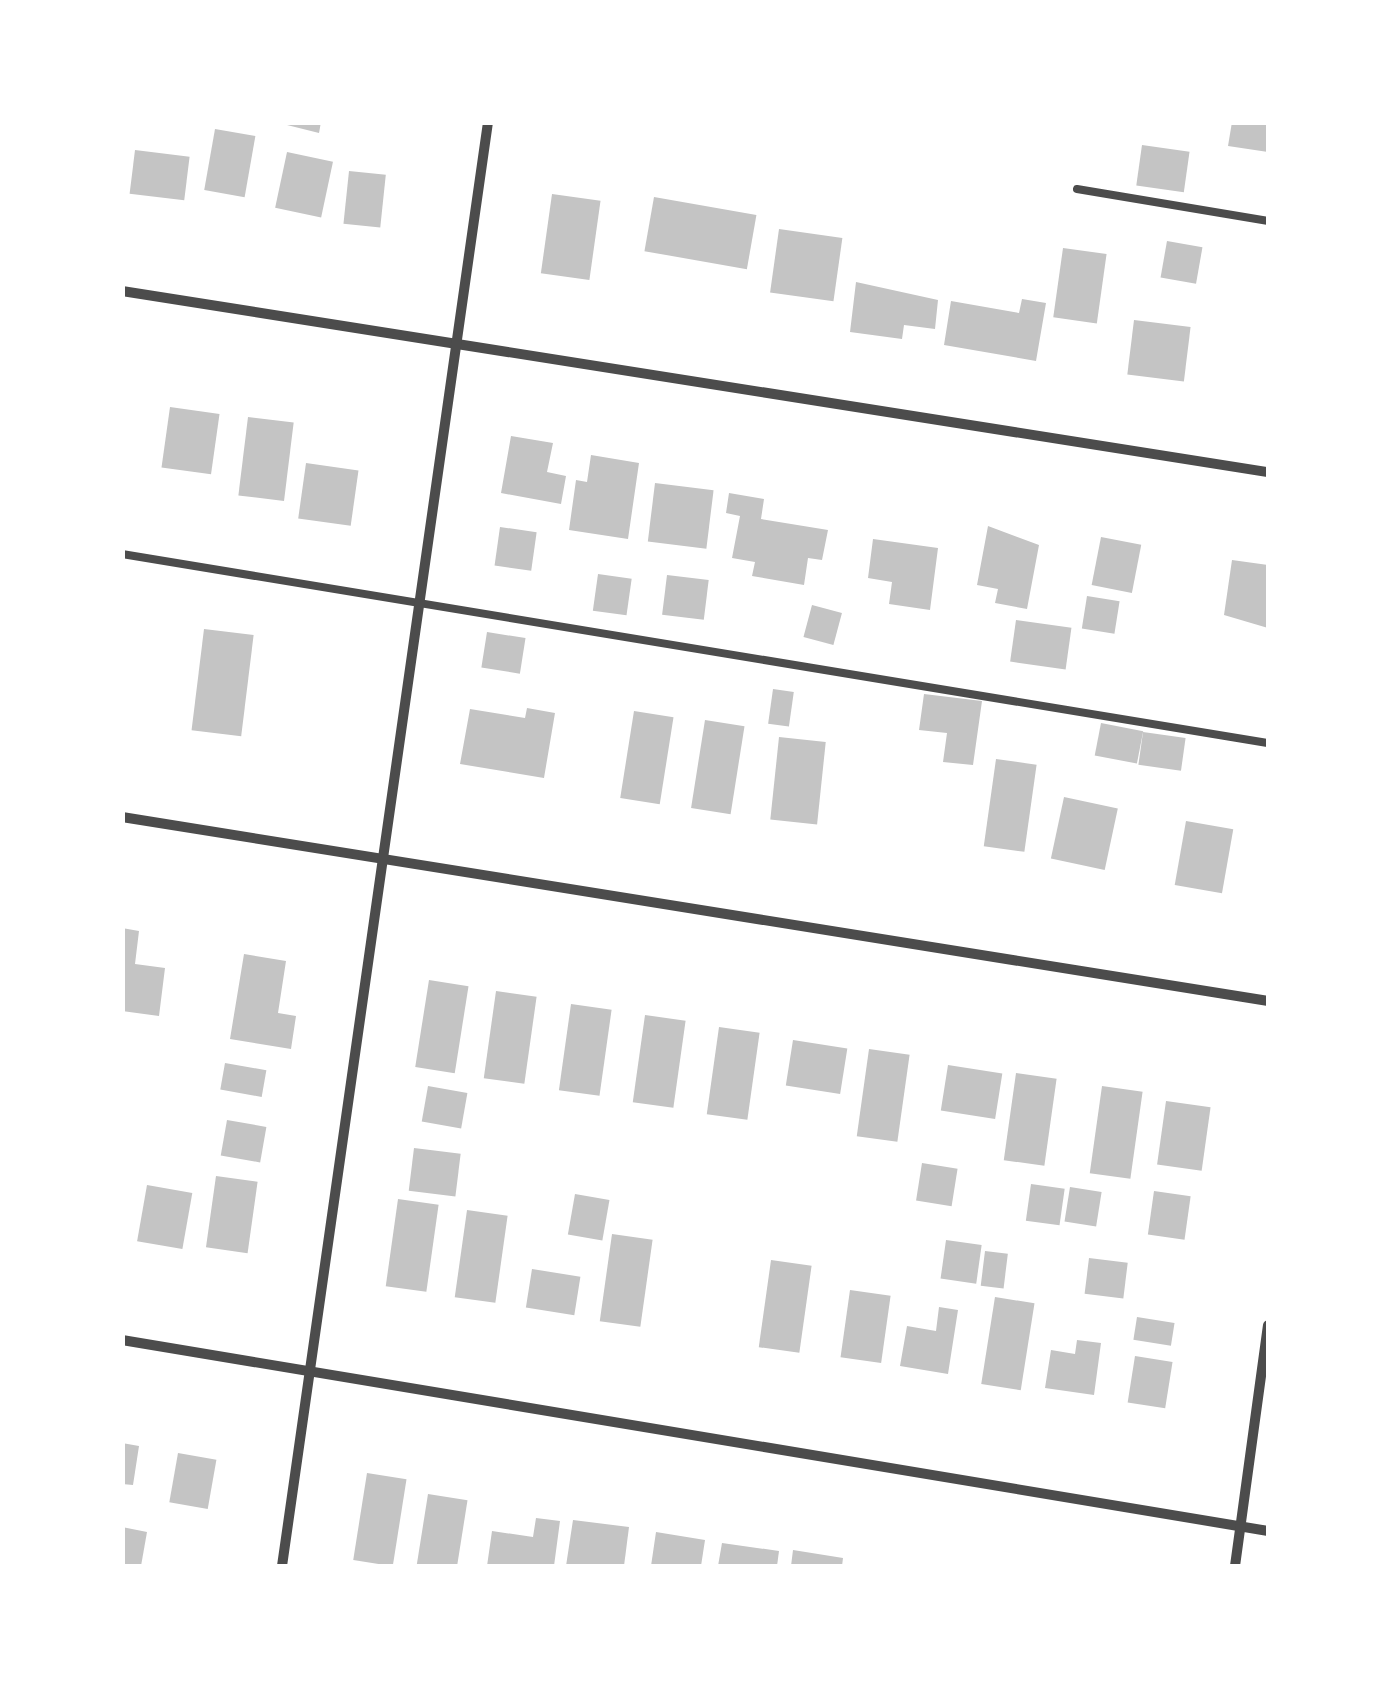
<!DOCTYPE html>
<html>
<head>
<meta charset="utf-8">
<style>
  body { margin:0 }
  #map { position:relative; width:1391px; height:1689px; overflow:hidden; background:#fff; font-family:Overpass,sans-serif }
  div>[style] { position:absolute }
  .building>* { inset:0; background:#c4c4c4; transform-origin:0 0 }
  .service>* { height:8px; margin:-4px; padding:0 4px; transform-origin:4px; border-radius:4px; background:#4c4c4c }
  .minor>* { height:10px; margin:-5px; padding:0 5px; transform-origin:5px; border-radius:5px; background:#4c4c4c }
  span { translate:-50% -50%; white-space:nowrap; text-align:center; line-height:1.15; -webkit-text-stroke:9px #fff; paint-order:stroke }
  .frame { position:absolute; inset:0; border:125px solid #fff; pointer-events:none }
</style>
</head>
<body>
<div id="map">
  <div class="building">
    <i style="clip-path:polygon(275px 122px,321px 122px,319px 133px)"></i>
    <i style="clip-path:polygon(1232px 122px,1268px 122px,1268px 152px,1228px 146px)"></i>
    <i style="left:215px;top:129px;width:41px;height:62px;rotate:10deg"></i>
    <i style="left:1142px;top:145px;width:48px;height:41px;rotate:8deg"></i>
    <i style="left:135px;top:150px;width:55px;height:44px;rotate:7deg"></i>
    <i style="left:287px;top:152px;width:47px;height:57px;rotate:12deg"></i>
    <i style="left:349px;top:171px;width:37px;height:53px;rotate:6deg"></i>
    <i style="left:552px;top:194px;width:49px;height:80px;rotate:8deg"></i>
    <i style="left:654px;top:197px;width:104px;height:55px;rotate:10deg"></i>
    <i style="left:779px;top:229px;width:64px;height:64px;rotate:8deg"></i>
    <i style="left:1167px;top:241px;width:36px;height:37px;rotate:10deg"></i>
    <i style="left:1063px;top:248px;width:44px;height:70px;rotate:8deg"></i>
    <i style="clip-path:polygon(856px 282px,938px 300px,935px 329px,904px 325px,902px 339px,850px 332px)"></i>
    <i style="clip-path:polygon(1022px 299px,1046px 303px,1036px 361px,944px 345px,951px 301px,1019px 313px)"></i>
    <i style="left:1134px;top:320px;width:57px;height:55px;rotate:7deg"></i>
    <i style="left:170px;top:407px;width:50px;height:61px;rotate:8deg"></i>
    <i style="left:248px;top:417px;width:46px;height:79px;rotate:7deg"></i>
    <i style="clip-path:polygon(511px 436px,553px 443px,547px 472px,566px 476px,561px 504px,501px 493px)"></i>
    <i style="clip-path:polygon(591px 455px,639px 463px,628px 539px,569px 530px,576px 480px,587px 482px)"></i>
    <i style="left:306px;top:463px;width:53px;height:56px;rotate:8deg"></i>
    <i style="left:655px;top:483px;width:59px;height:59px;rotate:7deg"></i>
    <i style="clip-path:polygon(729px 493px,764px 499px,761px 519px,828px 530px,822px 560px,808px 558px,804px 585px,752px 576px,755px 562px,732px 558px,740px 516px,726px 513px)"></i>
    <i style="clip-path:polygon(988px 526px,1039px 545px,1027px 609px,995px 603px,998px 589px,977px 585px)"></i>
    <i style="left:500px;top:527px;width:37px;height:39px;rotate:8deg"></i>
    <i style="left:1101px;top:537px;width:41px;height:49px;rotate:11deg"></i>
    <i style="clip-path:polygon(873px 539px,938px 548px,930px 610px,889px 604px,892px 582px,868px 578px)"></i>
    <i style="clip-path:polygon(1232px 560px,1268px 565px,1268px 628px,1224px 615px)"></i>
    <i style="left:598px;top:574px;width:34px;height:37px;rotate:8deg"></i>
    <i style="left:667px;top:575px;width:42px;height:40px;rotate:7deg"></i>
    <i style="left:1087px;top:596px;width:33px;height:33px;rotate:9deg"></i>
    <i style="left:812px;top:605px;width:31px;height:33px;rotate:15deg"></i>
    <i style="left:1016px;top:620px;width:56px;height:42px;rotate:8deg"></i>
    <i style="left:204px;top:629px;width:50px;height:102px;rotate:7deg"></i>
    <i style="left:487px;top:632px;width:39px;height:36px;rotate:9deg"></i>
    <i style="left:773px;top:689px;width:21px;height:35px;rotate:8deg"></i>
    <i style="clip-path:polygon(924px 694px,982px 701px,973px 765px,943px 762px,947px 733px,919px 730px)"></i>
    <i style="clip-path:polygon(527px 708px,555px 713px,544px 778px,460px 764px,470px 709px,525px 718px)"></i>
    <i style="left:634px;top:711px;width:40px;height:88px;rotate:9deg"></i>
    <i style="left:705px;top:720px;width:40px;height:89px;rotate:9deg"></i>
    <i style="left:1101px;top:723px;width:43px;height:33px;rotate:11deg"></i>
    <i style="left:1143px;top:732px;width:43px;height:33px;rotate:8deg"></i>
    <i style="left:779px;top:737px;width:47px;height:83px;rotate:6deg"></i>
    <i style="left:996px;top:759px;width:41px;height:88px;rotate:8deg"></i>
    <i style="left:1064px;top:797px;width:55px;height:63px;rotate:12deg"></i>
    <i style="left:1186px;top:821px;width:48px;height:65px;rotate:10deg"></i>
    <i style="clip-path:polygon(122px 928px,139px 931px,135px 964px,165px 968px,159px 1016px,122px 1011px)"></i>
    <i style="clip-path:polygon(244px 954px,286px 961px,278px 1013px,296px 1016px,291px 1049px,230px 1039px)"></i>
    <i style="left:429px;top:980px;width:40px;height:88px;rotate:9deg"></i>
    <i style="left:496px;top:991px;width:41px;height:88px;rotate:8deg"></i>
    <i style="left:571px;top:1004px;width:41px;height:87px;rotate:8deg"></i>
    <i style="left:645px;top:1015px;width:41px;height:88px;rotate:8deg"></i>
    <i style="left:719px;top:1027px;width:41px;height:88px;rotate:8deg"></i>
    <i style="left:793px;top:1040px;width:55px;height:46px;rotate:9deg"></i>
    <i style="left:869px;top:1049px;width:41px;height:88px;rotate:8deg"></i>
    <i style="left:225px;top:1063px;width:42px;height:27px;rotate:10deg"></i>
    <i style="left:948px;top:1065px;width:55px;height:46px;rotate:9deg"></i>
    <i style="left:1016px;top:1073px;width:41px;height:88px;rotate:8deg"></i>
    <i style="left:428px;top:1086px;width:40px;height:36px;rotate:10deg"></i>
    <i style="left:1102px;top:1086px;width:41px;height:88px;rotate:8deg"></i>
    <i style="left:1166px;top:1101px;width:45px;height:64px;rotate:8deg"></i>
    <i style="left:227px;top:1120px;width:40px;height:36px;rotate:10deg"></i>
    <i style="left:414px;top:1148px;width:47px;height:43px;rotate:7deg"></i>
    <i style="left:922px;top:1163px;width:36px;height:38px;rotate:9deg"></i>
    <i style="left:216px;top:1176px;width:42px;height:72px;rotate:8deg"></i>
    <i style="left:1031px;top:1184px;width:34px;height:37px;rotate:8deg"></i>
    <i style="left:147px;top:1185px;width:46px;height:57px;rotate:10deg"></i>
    <i style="left:1070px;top:1187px;width:32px;height:35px;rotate:9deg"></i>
    <i style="left:1154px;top:1191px;width:37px;height:44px;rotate:8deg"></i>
    <i style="left:575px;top:1194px;width:35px;height:41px;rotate:10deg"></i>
    <i style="left:398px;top:1199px;width:41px;height:88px;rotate:8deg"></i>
    <i style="left:467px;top:1210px;width:41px;height:88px;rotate:8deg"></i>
    <i style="left:612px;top:1234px;width:41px;height:88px;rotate:8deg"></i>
    <i style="left:946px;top:1240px;width:36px;height:39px;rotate:8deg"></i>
    <i style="left:985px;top:1251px;width:23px;height:35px;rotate:7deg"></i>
    <i style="left:1089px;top:1258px;width:39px;height:36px;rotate:7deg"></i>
    <i style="left:771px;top:1260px;width:41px;height:88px;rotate:8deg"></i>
    <i style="left:532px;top:1269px;width:49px;height:39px;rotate:9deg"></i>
    <i style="left:850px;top:1290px;width:41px;height:68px;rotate:8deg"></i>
    <i style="left:995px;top:1297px;width:40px;height:88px;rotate:9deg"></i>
    <i style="clip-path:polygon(939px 1307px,958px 1310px,948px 1374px,900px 1366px,907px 1326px,936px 1331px)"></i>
    <i style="left:1137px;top:1317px;width:38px;height:23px;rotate:9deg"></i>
    <i style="clip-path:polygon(1077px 1340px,1101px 1343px,1094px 1395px,1045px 1388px,1051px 1350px,1075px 1354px)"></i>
    <i style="left:1135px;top:1356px;width:38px;height:47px;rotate:9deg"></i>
    <i style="clip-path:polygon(122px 1443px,139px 1446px,133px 1485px,122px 1484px)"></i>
    <i style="left:178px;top:1453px;width:39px;height:50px;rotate:10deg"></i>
    <i style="left:367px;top:1473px;width:40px;height:88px;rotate:9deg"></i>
    <i style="left:428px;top:1494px;width:40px;height:73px;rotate:9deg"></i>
    <i style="clip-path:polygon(536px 1518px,560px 1521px,554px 1566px,487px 1566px,492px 1531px,533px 1537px)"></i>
    <i style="clip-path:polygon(573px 1520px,629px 1527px,624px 1566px,566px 1566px)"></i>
    <i style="clip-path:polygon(122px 1527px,147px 1532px,141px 1566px,122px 1566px)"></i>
    <i style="clip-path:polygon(656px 1532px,705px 1540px,701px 1566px,651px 1566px)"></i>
    <i style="clip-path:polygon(722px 1543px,779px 1551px,777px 1566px,718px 1566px)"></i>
    <i style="clip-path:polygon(793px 1550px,843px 1558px,842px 1566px,791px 1566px)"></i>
  </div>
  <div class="service">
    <i style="left:1077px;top:189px;width:194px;rotate:9.5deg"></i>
    <i style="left:122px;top:554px;width:1161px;rotate:9.37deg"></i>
  </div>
  <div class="minor">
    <i style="left:122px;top:291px;width:1160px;rotate:8.98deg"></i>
    <i style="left:122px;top:817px;width:1161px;rotate:9.12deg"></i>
    <i style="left:122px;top:1340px;width:1162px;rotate:9.46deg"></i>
    <i style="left:282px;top:1566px;width:1459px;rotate:-81.88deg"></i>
    <i style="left:1235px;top:1566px;width:243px;rotate:-82.2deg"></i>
  </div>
  <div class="frame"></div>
</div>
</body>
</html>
